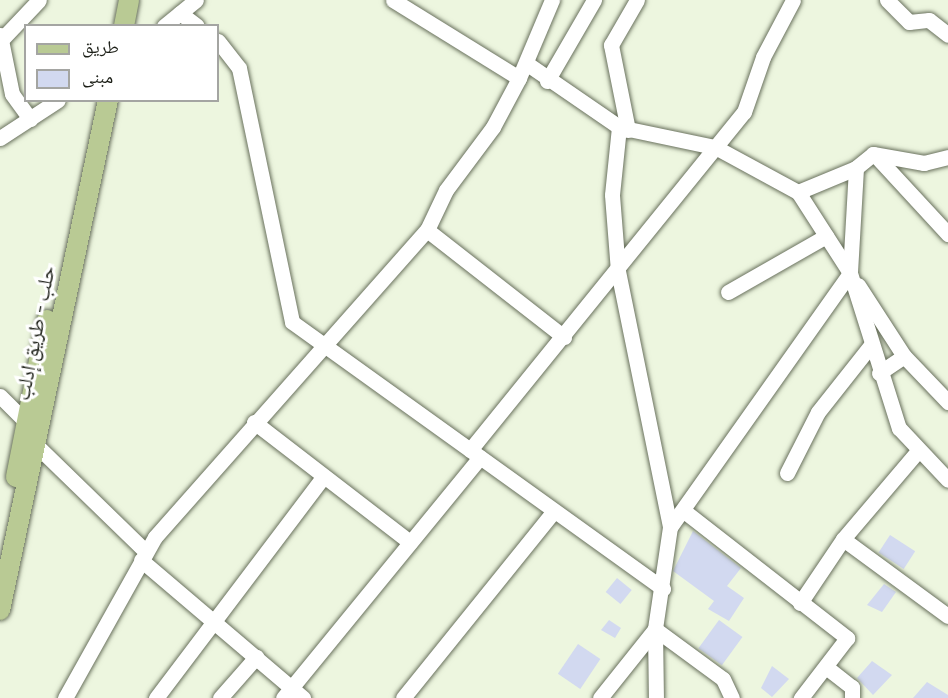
<!DOCTYPE html>
<html>
<head>
<meta charset="utf-8">
<style>
  body { margin:0 }
  #map { position:relative; width:948px; height:698px; overflow:hidden; background:#edf6df; font-family:"PT Serif","Noto Naskh Arabic",serif }
  div>[style] { position:absolute }
  .building>* { inset:0; background:#d2d9f0; transform-origin:0 0 }
  .roads { filter:drop-shadow(0 0 2px #69715d) drop-shadow(0 0 2px #69715d) }
  .minor>* { height:15px; margin:-7.5px; padding:0 7.5px; transform-origin:7.5px; border-radius:7.5px; background:#fff }
  .major>* { height:20px; margin:-10px; padding:0 10px; transform-origin:10px; border-radius:10px; background:#b9ca94 }
  span { translate:-50% -50%; white-space:nowrap; text-align:center; line-height:1.15; -webkit-text-stroke:6px #fff; paint-order:stroke }
  .street-label { font-size:21px; color:#1b1e16 }
  .legend { position:absolute; left:24px; top:24px; width:195px; height:78px; box-sizing:border-box; background:#fff; border:2px solid #a4a5a2; margin:0; padding:8px 10px; list-style:none; font-size:18px; color:#1b1e16 }
  .legend li { display:flex; align-items:center; gap:12px; height:30px }
  .legend b { width:30px; border:2px solid #a4a5a2 }
</style>
</head>
<body>
<div id="map">
  <div class="building">
    <i style="clip-path:polygon(693px 531px,741px 568px,727px 586px,744px 598px,729px 621px,708px 609px,714px 601px,673px 571px)"></i>
    <i style="left:890px;top:535px;width:30px;height:21px;rotate:33deg"></i>
    <i style="left:617px;top:578px;width:19px;height:18px;rotate:39deg"></i>
    <i style="clip-path:polygon(884px 584px,896px 592px,882px 612px,867px 605px)"></i>
    <i style="clip-path:polygon(609px 620px,621px 628px,615px 638px,601px 630px)"></i>
    <i style="left:719px;top:620px;width:29px;height:35px;rotate:36deg"></i>
    <i style="left:578px;top:644px;width:27px;height:36px;rotate:34deg"></i>
    <i style="clip-path:polygon(872px 661px,892px 675px,873px 695px,857px 678px)"></i>
    <i style="clip-path:polygon(772px 666px,789px 679px,772px 697px,761px 688px)"></i>
    <i style="clip-path:polygon(927px 682px,948px 695px,948px 698px,913px 698px)"></i>
  </div>
  <div class="roads">
    <div class="minor">
      <i style="left:393px;top:0;width:148px;rotate:31.8deg"></i>
      <i style="left:887px;top:0;width:31px;rotate:45deg"></i>
      <i style="left:909px;top:22px;width:20px;rotate:-6deg"></i>
      <i style="left:929px;top:20px;width:24px;rotate:38deg"></i>
      <i style="left:180px;top:13px;width:21px;rotate:37deg"></i>
      <i style="left:164px;top:26px;width:41px;rotate:-39.1deg"></i>
      <i style="left:0;top:35px;width:60px;rotate:78.5deg"></i>
      <i style="left:12px;top:94px;width:31px;rotate:54deg"></i>
      <i style="left:3px;top:38px;width:52px;rotate:-46.5deg"></i>
      <i style="left:218px;top:41px;width:34px;rotate:52deg"></i>
      <i style="left:239px;top:68px;width:259px;rotate:78.2deg"></i>
      <i style="left:292px;top:322px;width:457px;rotate:35.7deg"></i>
      <i style="left:526px;top:63px;width:113px;rotate:34.5deg"></i>
      <i style="left:619px;top:127px;width:98px;rotate:11.8deg"></i>
      <i style="left:715px;top:147px;width:94px;rotate:28.5deg"></i>
      <i style="left:798px;top:192px;width:96px;rotate:57.3deg"></i>
      <i style="left:850px;top:273px;width:311px;rotate:125.3deg"></i>
      <i style="left:670px;top:527px;width:103px;rotate:98.4deg"></i>
      <i style="left:655px;top:629px;width:69px;rotate:89.2deg"></i>
      <i style="left:547px;top:81px;width:94px;rotate:-59.9deg"></i>
      <i style="left:619px;top:127px;width:68px;rotate:95.9deg"></i>
      <i style="left:612px;top:195px;width:76px;rotate:85.5deg"></i>
      <i style="left:618px;top:271px;width:261px;rotate:78.5deg"></i>
      <i style="left:628px;top:130px;width:87px;rotate:-101.3deg"></i>
      <i style="left:611px;top:45px;width:52px;rotate:-60deg"></i>
      <i style="left:0;top:138px;width:69px;rotate:-33.2deg"></i>
      <i style="left:875px;top:155px;width:108px;rotate:47.3deg"></i>
      <i style="left:948px;top:157px;width:25px;rotate:166deg"></i>
      <i style="left:924px;top:163px;width:52px;rotate:-170deg"></i>
      <i style="left:873px;top:154px;width:22px;rotate:141deg"></i>
      <i style="left:856px;top:168px;width:105px;rotate:93.3deg"></i>
      <i style="left:850px;top:273px;width:163px;rotate:72.5deg"></i>
      <i style="left:899px;top:428px;width:71px;rotate:46.7deg"></i>
      <i style="left:798px;top:192px;width:63px;rotate:-22.5deg"></i>
      <i style="left:427px;top:230px;width:174px;rotate:38deg"></i>
      <i style="left:858px;top:285px;width:85px;rotate:57.1deg"></i>
      <i style="left:904px;top:356px;width:64px;rotate:46.3deg"></i>
      <i style="left:728px;top:292px;width:113px;rotate:-29.7deg"></i>
      <i style="left:879px;top:373px;width:30px;rotate:-34deg"></i>
      <i style="left:0;top:396px;width:45px;rotate:45deg"></i>
      <i style="left:254px;top:422px;width:197px;rotate:37.6deg"></i>
      <i style="left:36px;top:445px;width:152px;rotate:44.2deg"></i>
      <i style="left:470px;top:450px;width:435px;rotate:-51deg"></i>
      <i style="left:744px;top:112px;width:58px;rotate:-70.9deg"></i>
      <i style="left:763px;top:57px;width:64px;rotate:-62.2deg"></i>
      <i style="left:787px;top:473px;width:68px;rotate:-63.1deg"></i>
      <i style="left:818px;top:412px;width:85px;rotate:-51.7deg"></i>
      <i style="left:684px;top:511px;width:207px;rotate:37.9deg"></i>
      <i style="left:847px;top:638px;width:76px;rotate:127.5deg"></i>
      <i style="left:843px;top:539px;width:130px;rotate:36.3deg"></i>
      <i style="left:141px;top:560px;width:213px;rotate:40.4deg"></i>
      <i style="left:800px;top:603px;width:77px;rotate:-56.1deg"></i>
      <i style="left:843px;top:539px;width:116px;rotate:-49.6deg"></i>
      <i style="left:826px;top:667px;width:33px;rotate:38deg"></i>
      <i style="left:852px;top:687px;width:11px;rotate:90deg"></i>
      <i style="left:65px;top:698px;width:184px;rotate:-60.8deg"></i>
      <i style="left:155px;top:537px;width:410px;rotate:-48.5deg"></i>
      <i style="left:427px;top:230px;width:44px;rotate:-64.6deg"></i>
      <i style="left:446px;top:190px;width:79px;rotate:-53.3deg"></i>
      <i style="left:493px;top:127px;width:55px;rotate:-62deg"></i>
      <i style="left:519px;top:78px;width:85px;rotate:-67.1deg"></i>
      <i style="left:156px;top:698px;width:278px;rotate:-52.9deg"></i>
      <i style="left:220px;top:698px;width:55px;rotate:-48.7deg"></i>
      <i style="left:283px;top:698px;width:311px;rotate:-50.7deg"></i>
      <i style="left:403px;top:698px;width:240px;rotate:-51.1deg"></i>
      <i style="left:600px;top:698px;width:88px;rotate:-51.4deg"></i>
      <i style="left:655px;top:629px;width:84px;rotate:36.3deg"></i>
      <i style="left:723px;top:679px;width:21px;rotate:65deg"></i>
    </div>
    <div class="major">
      <i style="left:124px;top:26px;width:26px;rotate:-79deg"></i>
      <i style="left:16px;top:477px;width:160px;rotate:-78.8deg"></i>
      <i style="left:0;top:610px;width:521px;rotate:-78.04deg"></i>
    </div>
  </div>
  <div class="street-label">
    <span style="left:34px;top:333px;rotate:-79deg">حلب - طريق إدلب</span>
  </div>
  <ul class="legend">
  <li><b style="height:8px;background:#b9ca94"></b>طريق</li>
  <li><b style="height:16px;background:#d2d9f0"></b>مبنى</li>
  </ul>
</div>
</body>
</html>
